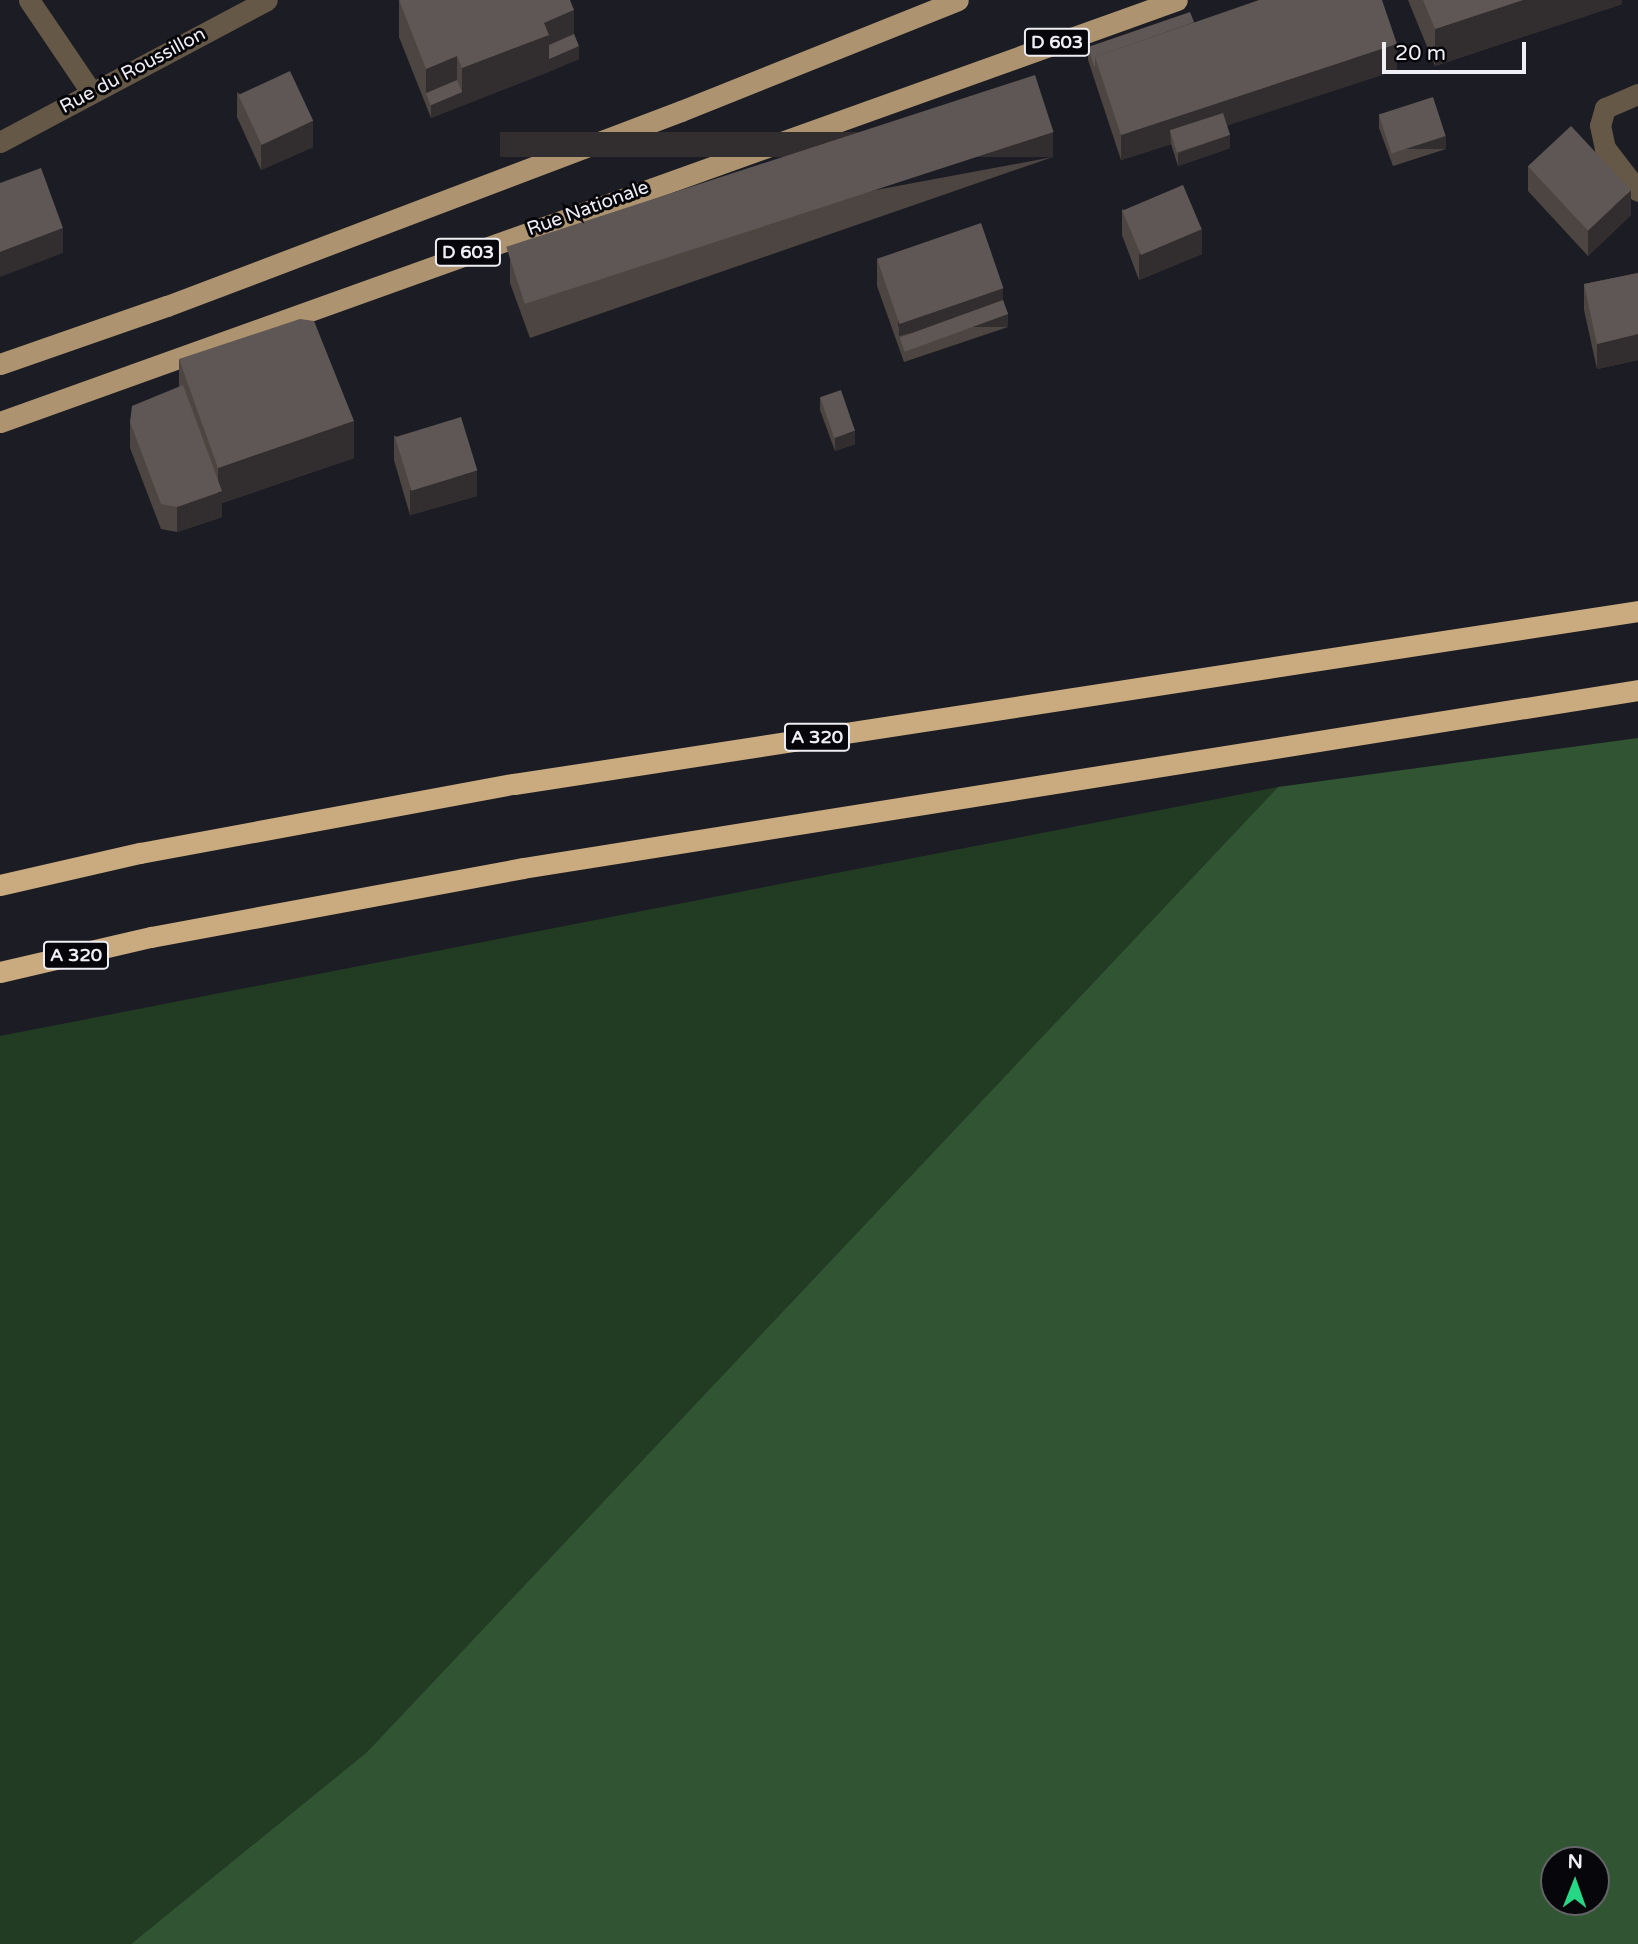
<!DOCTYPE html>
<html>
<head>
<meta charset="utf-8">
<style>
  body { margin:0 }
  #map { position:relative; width:1638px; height:1944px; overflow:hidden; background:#1c1d24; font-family:"Varela Round",sans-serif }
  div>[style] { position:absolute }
  .green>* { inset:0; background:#213c23 }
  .forest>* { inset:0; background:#315533 }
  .minor>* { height:21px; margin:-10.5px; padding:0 10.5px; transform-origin:10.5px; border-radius:10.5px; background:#655847 }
  .major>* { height:21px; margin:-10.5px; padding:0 10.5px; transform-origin:10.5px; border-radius:10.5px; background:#ad936f }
  .highway>* { height:21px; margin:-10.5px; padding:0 10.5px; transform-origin:10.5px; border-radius:10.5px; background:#caaa7f }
  .wall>* { inset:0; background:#4d4541 }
  .shaded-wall>* { inset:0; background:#322d2e; transform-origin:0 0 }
  .building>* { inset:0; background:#5e5755; transform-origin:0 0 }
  span { translate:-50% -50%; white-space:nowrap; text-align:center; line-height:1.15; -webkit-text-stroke:6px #07070b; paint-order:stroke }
  .shield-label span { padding:2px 5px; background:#07070b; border:2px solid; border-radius:5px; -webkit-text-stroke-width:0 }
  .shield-label { font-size:18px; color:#eeeef4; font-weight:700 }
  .street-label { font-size:19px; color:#eeeef4 }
  .north { position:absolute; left:1540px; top:1846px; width:70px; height:70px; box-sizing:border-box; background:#07070b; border:2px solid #636368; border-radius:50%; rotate:1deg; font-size:19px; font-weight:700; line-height:28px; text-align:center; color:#eeeef4 }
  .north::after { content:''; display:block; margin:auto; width:24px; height:32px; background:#26d886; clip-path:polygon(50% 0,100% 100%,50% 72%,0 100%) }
  .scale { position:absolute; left:1382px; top:42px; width:144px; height:32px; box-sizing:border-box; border:4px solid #eeeef4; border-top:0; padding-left:9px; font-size:21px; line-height:24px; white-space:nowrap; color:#eeeef4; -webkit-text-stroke:5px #07070b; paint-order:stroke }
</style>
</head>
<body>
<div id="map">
  <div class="green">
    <i style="clip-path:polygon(1278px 787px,367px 1752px,131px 1944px,0 1944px,0 1036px)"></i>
  </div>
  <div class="forest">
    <i style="clip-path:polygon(evenodd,1638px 738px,1638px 1944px,131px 1944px,367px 1752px,1278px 787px,1638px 738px,1596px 1860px,1596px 1902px,1554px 1902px,1554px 1860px,1596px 1860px)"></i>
  </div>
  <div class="minor">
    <i style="left:29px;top:0;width:112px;rotate:55.9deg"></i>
    <i style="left:1638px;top:94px;width:36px;rotate:157deg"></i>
    <i style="left:1605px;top:108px;width:18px;rotate:106deg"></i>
    <i style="left:1600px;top:125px;width:24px;rotate:78deg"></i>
    <i style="left:1605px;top:148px;width:54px;rotate:52.5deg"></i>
    <i style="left:0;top:142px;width:302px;rotate:-28deg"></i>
  </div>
  <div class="major">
    <i style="left:0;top:364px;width:177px;rotate:-19.2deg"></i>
    <i style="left:167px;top:306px;width:550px;rotate:-20.78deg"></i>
    <i style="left:681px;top:111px;width:298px;rotate:-21.8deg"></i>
    <i style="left:0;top:422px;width:1250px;rotate:-19.72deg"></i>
  </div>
  <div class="highway">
    <i style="left:0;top:885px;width:144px;rotate:-12.9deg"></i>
    <i style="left:140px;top:853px;width:380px;rotate:-10.5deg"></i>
    <i style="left:514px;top:784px;width:1137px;rotate:-8.75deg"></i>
    <i style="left:0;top:972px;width:155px;rotate:-13.1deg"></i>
    <i style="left:151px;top:937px;width:378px;rotate:-10.5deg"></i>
    <i style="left:523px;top:868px;width:1129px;rotate:-9.07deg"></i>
  </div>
  <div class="wall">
    <i style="clip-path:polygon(399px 0,574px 34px,579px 59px,431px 118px,399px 37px)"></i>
    <i style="clip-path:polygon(1408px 0,1622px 0,1622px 4px,1435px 66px)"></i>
    <i style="clip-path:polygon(1194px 22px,1397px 70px,1227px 125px,1230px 148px,1178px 166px,1171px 144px,1121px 160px,1088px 60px,1088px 47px)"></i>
    <i style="clip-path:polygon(237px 92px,313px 147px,261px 170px,237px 117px)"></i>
    <i style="clip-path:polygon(1379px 115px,1446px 149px,1393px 166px,1379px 128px)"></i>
    <i style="clip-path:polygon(1053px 157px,530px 338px,510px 283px,510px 258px)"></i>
    <i style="clip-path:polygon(1528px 166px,1631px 215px,1588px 256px,1528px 191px)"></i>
    <i style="clip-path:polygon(1122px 209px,1202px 254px,1139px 280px,1122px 235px)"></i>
    <i style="clip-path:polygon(877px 260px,1003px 300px,1008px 327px,904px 362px,877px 286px)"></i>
    <i style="clip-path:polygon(1638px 273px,1638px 360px,1597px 369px,1584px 310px,1584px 284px)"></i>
    <i style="clip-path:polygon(179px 359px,354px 458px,222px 503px,222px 517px,177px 532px,161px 529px,130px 448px,130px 422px,179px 387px)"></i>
    <i style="clip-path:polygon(820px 397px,855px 444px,835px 451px,820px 410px)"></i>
    <i style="clip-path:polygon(394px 435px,477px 496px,410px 515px,394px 460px)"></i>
  </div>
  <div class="shaded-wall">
    <i style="clip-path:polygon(1523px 0,1622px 0,1622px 4px,1435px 66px,1435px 29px)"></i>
    <i style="clip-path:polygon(574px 10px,574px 47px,549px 58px,549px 72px,431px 118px,431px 105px,462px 92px,462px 68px,544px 23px)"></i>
    <i style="clip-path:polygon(1397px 44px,1397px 70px,1175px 143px,1170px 130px,1171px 144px,1121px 160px,1121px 135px)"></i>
    <i style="clip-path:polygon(579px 46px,579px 59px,549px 72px,549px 59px)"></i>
    <i style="clip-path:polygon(457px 56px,457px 93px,426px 93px,426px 69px)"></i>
    <i style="clip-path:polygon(313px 121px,313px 147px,261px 170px,261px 144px)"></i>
    <i style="left:1053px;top:132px;width:25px;height:553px;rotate:90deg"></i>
    <i style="clip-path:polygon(1230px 135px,1230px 148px,1178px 166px,1178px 153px)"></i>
    <i style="left:1446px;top:136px;width:13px;height:56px;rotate:90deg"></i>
    <i style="clip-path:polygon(1631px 190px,1631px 215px,1588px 256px,1588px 231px)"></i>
    <i style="clip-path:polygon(63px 228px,63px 253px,0 277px,0 252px)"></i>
    <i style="clip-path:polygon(1202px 229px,1202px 254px,1139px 280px,1139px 254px)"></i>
    <i style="clip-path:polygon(1003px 288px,1003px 313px,899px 336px,899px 324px)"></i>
    <i style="left:1008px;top:314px;width:13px;height:110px;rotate:90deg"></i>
    <i style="clip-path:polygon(1638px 334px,1638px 360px,1597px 369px,1597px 344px)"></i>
    <i style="clip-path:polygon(354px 421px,354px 458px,222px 503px,222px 517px,177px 532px,177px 507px,218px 493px,218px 468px)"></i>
    <i style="clip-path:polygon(855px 431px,855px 444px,835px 451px,835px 438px)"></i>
    <i style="clip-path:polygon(477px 471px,477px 496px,410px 515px,410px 490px)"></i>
  </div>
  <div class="building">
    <i style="clip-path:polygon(399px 0,570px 0,574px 10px,544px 23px,549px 35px,462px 68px,457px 56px,426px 69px)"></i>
    <i style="clip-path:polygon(1259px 0,1382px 0,1397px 44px,1121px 135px,1095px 57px)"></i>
    <i style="clip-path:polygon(1423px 0,1523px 0,1435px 29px)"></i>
    <i style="clip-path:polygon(1190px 12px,1194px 22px,1095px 57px,1095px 69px,1088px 47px)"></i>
    <i style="clip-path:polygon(574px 34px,579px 46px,549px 59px,549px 45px)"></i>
    <i style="left:290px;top:71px;width:55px;height:57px;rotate:65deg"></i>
    <i style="left:1035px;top:75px;width:60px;height:556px;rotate:72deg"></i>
    <i style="left:457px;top:80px;width:13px;height:34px;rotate:67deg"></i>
    <i style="left:1433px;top:97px;width:41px;height:57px;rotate:72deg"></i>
    <i style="left:1223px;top:113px;width:23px;height:56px;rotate:72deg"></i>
    <i style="left:1571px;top:126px;width:88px;height:59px;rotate:47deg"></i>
    <i style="clip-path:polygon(41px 168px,63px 228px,0 252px,0 183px)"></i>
    <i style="left:1183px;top:185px;width:48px;height:66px;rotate:67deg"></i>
    <i style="left:981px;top:223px;width:69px;height:110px;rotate:71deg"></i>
    <i style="clip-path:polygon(1638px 273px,1638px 334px,1597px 344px,1584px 284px)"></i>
    <i style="left:1003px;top:300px;width:15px;height:110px;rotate:70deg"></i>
    <i style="clip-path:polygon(300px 319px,314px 321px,354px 421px,218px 468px,179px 359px)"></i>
    <i style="clip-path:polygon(183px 385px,222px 491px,177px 507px,161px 504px,130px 422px,132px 406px)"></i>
    <i style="left:841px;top:390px;width:43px;height:22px;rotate:71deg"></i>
    <i style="left:461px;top:417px;width:56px;height:69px;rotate:73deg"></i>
  </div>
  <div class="shield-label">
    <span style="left:1057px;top:42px">D 603</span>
    <span style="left:468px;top:252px">D 603</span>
    <span style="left:817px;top:737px">A 320</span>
    <span style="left:76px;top:955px">A 320</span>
  </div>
  <div class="street-label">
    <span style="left:133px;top:71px;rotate:-28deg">Rue du Roussillon</span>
    <span style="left:588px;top:209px;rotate:-20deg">Rue Nationale</span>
  </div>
  <div class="north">N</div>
  <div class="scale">20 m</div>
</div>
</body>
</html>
